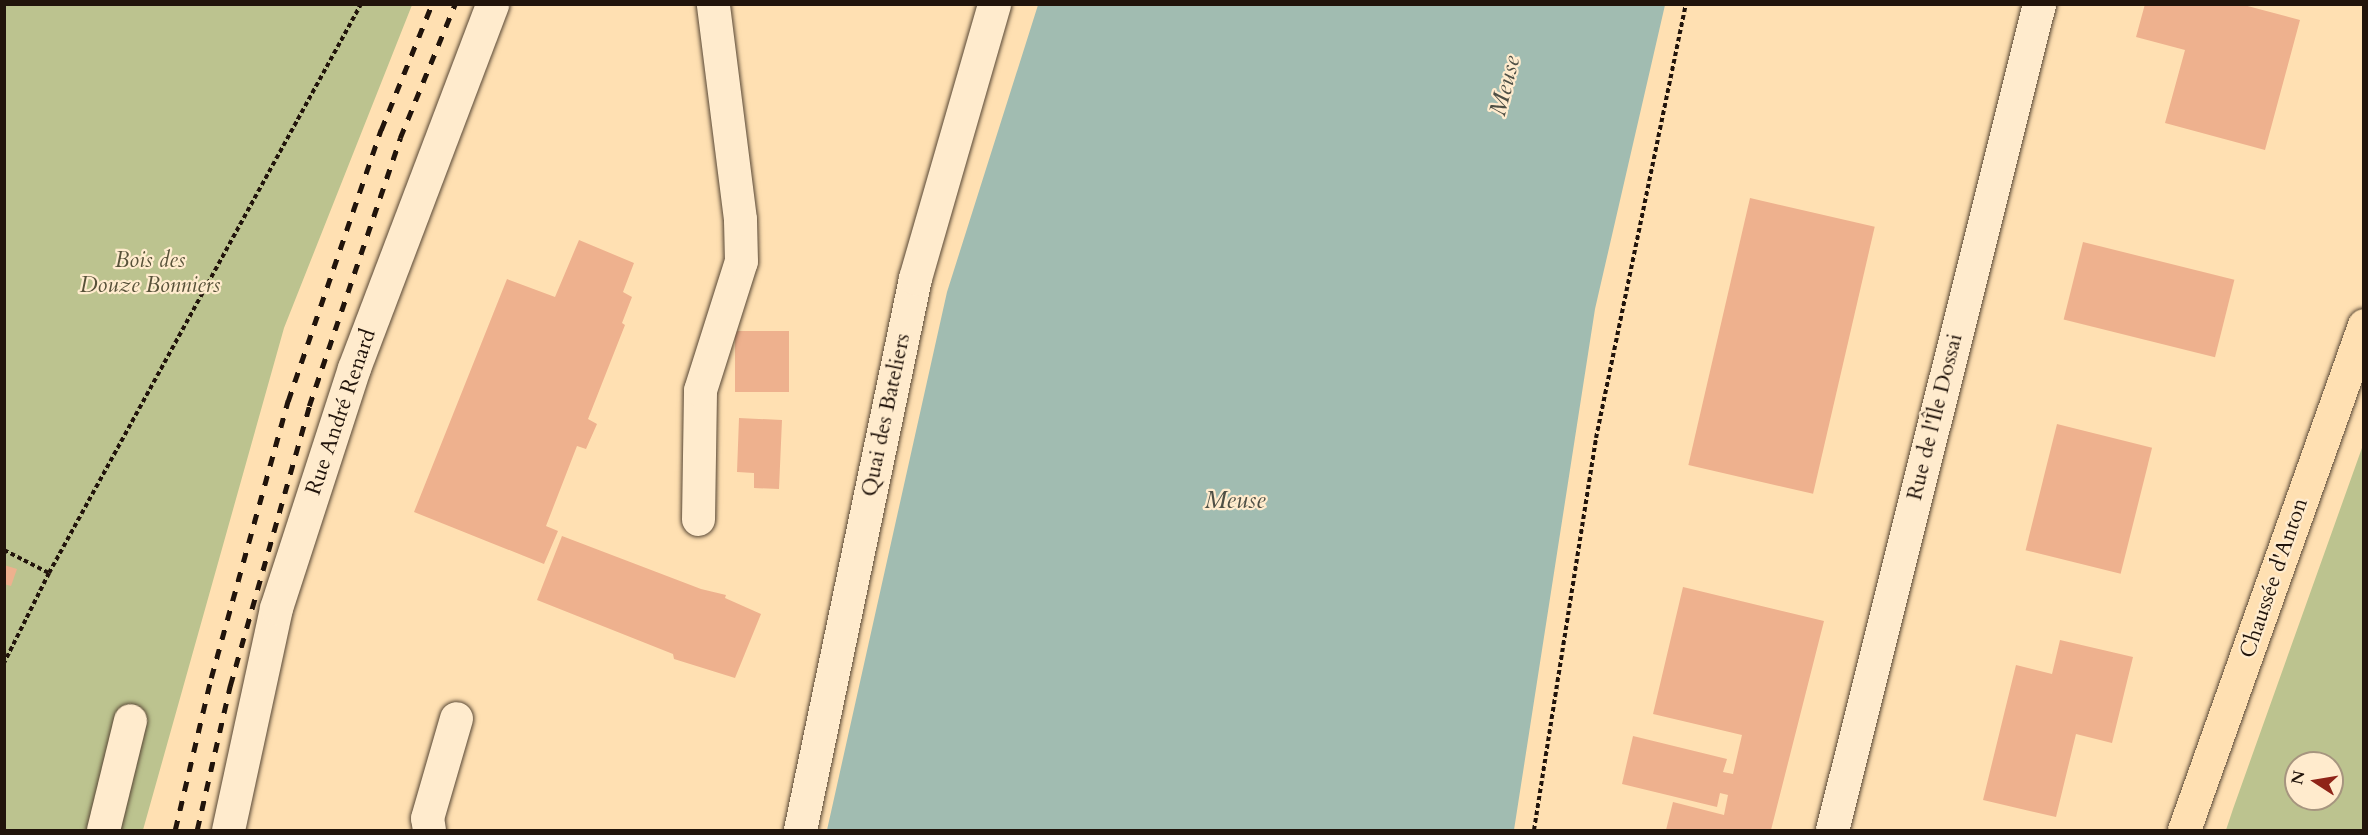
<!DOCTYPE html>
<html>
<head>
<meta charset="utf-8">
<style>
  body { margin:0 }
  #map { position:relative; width:2368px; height:835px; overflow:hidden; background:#ffe0b2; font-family:Cardo,serif }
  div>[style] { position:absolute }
  .green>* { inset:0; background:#bcc38f }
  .water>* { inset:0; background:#a1bcb1 }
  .building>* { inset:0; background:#eeb18e; transform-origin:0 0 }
  .path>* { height:4px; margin-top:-2px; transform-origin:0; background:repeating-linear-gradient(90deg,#21140b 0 4.5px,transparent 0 7.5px) }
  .roads { filter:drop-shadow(0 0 2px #584735) drop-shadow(0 0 2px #584735) }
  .minor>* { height:33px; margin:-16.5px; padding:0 16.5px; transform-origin:16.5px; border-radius:16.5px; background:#ffebcd }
  .major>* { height:33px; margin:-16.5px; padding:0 16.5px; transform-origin:16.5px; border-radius:16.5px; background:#ffe0b2 }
  .rail>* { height:4.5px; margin-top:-2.25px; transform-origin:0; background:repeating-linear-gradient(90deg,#21140b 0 10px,transparent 0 20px) }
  span { translate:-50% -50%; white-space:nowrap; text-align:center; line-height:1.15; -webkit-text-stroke:4.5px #ffebcd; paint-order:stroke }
  .park-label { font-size:22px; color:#575139; font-style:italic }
  .street-label { font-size:22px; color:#21140b }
  .water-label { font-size:24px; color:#4e4f45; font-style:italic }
  .frame { position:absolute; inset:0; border:6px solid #21140b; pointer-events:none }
  .north { position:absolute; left:2284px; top:751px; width:60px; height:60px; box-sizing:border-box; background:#ffebcd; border:2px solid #a6957f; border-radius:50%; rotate:282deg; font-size:16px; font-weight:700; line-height:24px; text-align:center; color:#21140b }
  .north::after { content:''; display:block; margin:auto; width:21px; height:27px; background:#8f2418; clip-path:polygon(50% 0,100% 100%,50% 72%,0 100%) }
</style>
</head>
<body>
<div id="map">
  <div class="green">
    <i style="clip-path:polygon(5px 5px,412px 5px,284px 328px,143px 830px,5px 830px)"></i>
    <i style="clip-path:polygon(evenodd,2363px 445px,2363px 830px,2226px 830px,2233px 809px,2363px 445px,2296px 763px,2332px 763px,2332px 799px,2296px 799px,2296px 763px)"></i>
  </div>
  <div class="water">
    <i style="clip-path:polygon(1038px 5px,1665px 5px,1595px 309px,1514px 830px,827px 830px,947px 292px)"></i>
  </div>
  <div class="building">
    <i style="clip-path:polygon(2145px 4px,2240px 4px,2300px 20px,2265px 150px,2165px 123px,2185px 50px,2136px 37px)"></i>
    <i style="left:1750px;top:198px;width:128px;height:274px;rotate:13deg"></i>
    <i style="clip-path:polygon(579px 240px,634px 263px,623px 292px,632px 297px,622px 323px,625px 325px,588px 419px,597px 424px,586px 449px,577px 446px,546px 526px,558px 531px,544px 564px,414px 512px,507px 279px,555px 297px)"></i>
    <i style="left:2083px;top:242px;width:156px;height:80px;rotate:14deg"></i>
    <i style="left:735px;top:331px;width:54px;height:61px"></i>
    <i style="clip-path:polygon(739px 418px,782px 420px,779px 489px,754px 488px,754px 473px,737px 472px)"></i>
    <i style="left:2057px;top:424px;width:98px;height:130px;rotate:14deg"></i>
    <i style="clip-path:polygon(562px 536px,701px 589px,726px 595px,725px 598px,761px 614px,735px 678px,674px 659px,673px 654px,537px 600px)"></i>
    <i style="clip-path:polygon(4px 565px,17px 569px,11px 586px,4px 584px)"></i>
    <i style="clip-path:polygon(1683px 587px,1824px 621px,1771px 830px,1666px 830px,1673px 802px,1724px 815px,1728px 795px,1720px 793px,1717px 807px,1622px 784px,1633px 736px,1727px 759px,1723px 772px,1733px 774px,1742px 735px,1653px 714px)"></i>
    <i style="clip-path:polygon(2060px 640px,2133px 657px,2112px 743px,2076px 734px,2056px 817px,1983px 800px,2016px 665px,2052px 674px)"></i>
  </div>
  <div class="path">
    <i style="left:4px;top:550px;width:51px;rotate:27.1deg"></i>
    <i style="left:49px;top:573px;width:101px;rotate:116.6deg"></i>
    <i style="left:49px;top:573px;width:649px;rotate:-61.26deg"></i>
    <i style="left:1534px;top:830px;width:397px;rotate:-81deg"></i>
    <i style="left:1596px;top:438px;width:443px;rotate:-78.3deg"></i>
  </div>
  <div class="roads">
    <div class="minor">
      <i style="left:698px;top:519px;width:129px;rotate:-89.1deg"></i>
      <i style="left:700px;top:390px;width:135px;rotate:-72.4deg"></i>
      <i style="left:741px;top:261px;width:42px;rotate:-91.4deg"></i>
      <i style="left:740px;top:219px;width:217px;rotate:-97.2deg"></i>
      <i style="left:103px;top:830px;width:113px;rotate:-76.2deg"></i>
      <i style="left:228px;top:830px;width:227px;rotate:-77.8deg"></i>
      <i style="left:276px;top:608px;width:252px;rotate:-72deg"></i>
      <i style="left:354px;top:368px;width:389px;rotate:-69.2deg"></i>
      <i style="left:429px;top:830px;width:12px;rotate:-99deg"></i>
      <i style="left:427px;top:818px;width:104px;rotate:-73.8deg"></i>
      <i style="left:800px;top:830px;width:564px;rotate:-78.23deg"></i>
      <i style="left:915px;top:278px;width:285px;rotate:-73.9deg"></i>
      <i style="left:1832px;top:830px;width:852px;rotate:-75.93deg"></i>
    </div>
    <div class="major">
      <i style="left:2184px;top:830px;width:536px;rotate:-70.38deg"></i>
    </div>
  </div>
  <div class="rail">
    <i style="left:175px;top:830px;width:156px;rotate:-76.7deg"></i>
    <i style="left:211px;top:678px;width:288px;rotate:-74.5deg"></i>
    <i style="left:288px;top:401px;width:287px;rotate:-71.1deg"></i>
    <i style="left:381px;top:130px;width:136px;rotate:-68deg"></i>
    <i style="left:197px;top:830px;width:148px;rotate:-77.1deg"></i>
    <i style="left:230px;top:686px;width:291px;rotate:-74.2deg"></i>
    <i style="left:309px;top:406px;width:283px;rotate:-71.2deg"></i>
    <i style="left:400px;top:138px;width:145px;rotate:-67.7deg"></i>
  </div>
  <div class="park-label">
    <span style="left:150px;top:273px">Bois des<br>Douze Bonniers</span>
  </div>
  <div class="street-label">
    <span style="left:341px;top:412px;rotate:-71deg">Rue André Renard</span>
    <span style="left:886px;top:415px;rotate:-78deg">Quai des Bateliers</span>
    <span style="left:1935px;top:417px;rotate:-76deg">Rue de l'Île Dossai</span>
    <span style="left:2274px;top:578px;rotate:-71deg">Chaussée d'Anton</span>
  </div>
  <div class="water-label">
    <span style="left:1505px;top:86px;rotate:-76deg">Meuse</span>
    <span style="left:1235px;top:501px">Meuse</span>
  </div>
  <div class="frame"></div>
  <div class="north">N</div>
</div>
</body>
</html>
